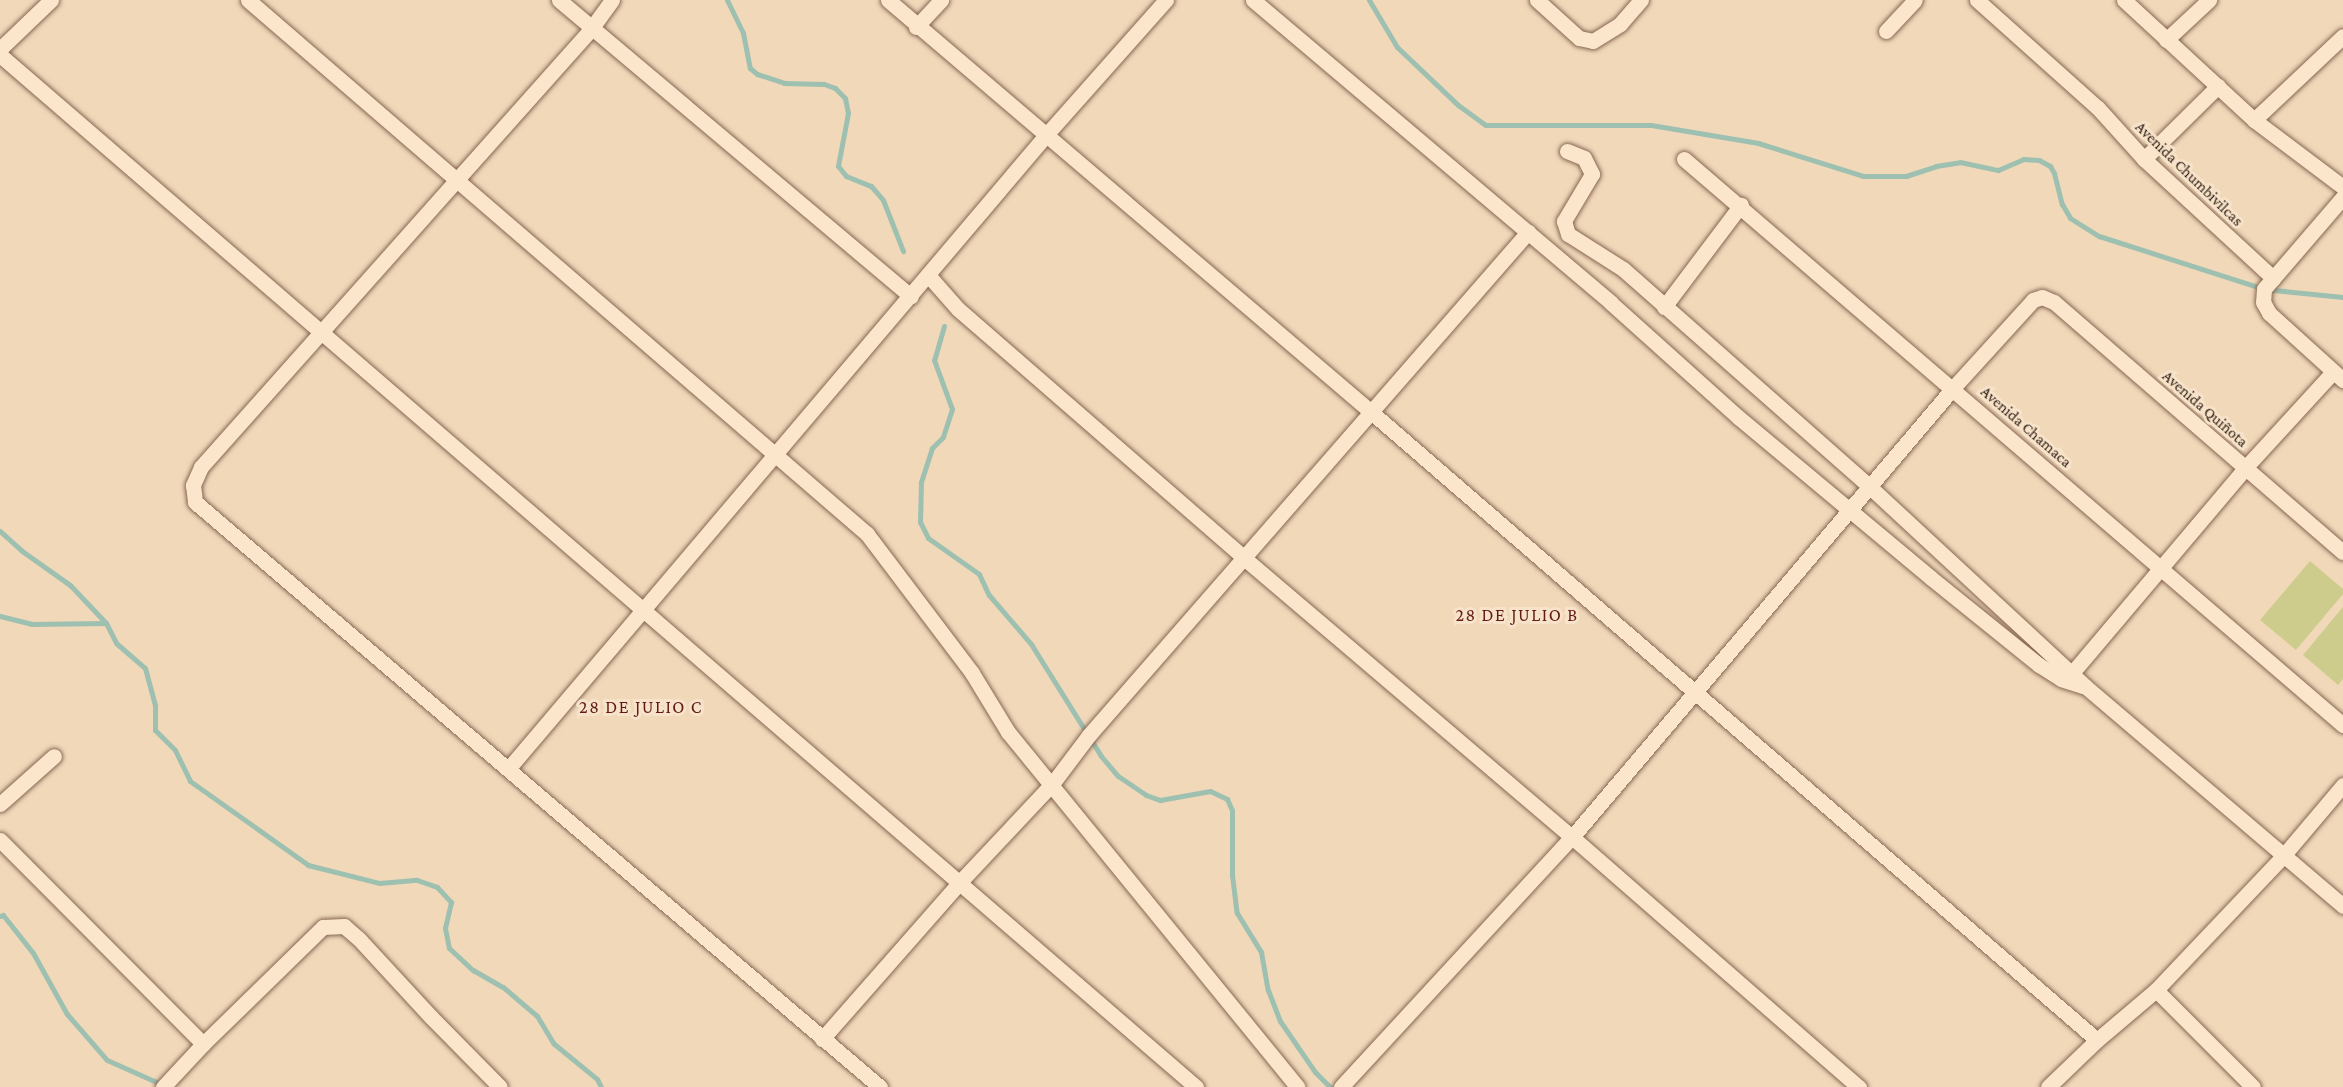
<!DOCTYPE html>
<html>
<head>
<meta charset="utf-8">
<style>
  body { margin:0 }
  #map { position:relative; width:2343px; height:1087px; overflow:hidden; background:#f0d8b9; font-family:"Crimson Pro",serif }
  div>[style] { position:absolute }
  .green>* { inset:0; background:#cecc8d }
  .stream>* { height:5px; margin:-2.5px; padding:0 2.5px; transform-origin:2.5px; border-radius:2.5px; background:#9ec0b1 }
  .roads { filter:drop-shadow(0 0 2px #876753) drop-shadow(0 0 2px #876753) }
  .street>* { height:15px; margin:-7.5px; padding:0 7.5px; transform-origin:7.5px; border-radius:7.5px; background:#fbe6cc }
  span { translate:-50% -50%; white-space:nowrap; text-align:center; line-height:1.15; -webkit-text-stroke:6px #f7e3c9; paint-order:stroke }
  .street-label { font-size:16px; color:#352319 }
  .neighbourhood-label { font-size:18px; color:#641b16; letter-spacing:1.5px }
</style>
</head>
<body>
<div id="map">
  <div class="green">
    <i style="clip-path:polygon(2310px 561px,2343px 589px,2343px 594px,2296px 650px,2260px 620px)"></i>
    <i style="clip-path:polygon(2343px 607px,2343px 679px,2338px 685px,2303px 655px)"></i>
  </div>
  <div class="stream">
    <i style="left:727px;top:0;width:37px;rotate:64deg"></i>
    <i style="left:743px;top:33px;width:36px;rotate:79deg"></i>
    <i style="left:750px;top:68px;width:9px;rotate:41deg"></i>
    <i style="left:757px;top:74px;width:28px;rotate:18deg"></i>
    <i style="left:784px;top:83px;width:40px;rotate:1.4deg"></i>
    <i style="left:824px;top:84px;width:12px;rotate:20deg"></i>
    <i style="left:835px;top:88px;width:14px;rotate:45deg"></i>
    <i style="left:845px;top:98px;width:15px;rotate:79deg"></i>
    <i style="left:848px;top:113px;width:54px;rotate:100.7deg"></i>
    <i style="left:838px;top:166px;width:13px;rotate:51deg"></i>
    <i style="left:846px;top:176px;width:27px;rotate:22deg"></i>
    <i style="left:871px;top:186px;width:18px;rotate:49deg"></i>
    <i style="left:883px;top:200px;width:55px;rotate:68.6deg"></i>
    <i style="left:1369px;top:0;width:55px;rotate:59.2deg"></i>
    <i style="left:1397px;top:47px;width:84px;rotate:43.6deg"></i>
    <i style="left:1458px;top:105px;width:34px;rotate:36deg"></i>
    <i style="left:1486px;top:125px;width:165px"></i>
    <i style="left:1651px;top:125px;width:109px;rotate:9.5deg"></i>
    <i style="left:1758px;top:143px;width:110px;rotate:17.4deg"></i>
    <i style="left:1863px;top:176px;width:43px"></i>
    <i style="left:1906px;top:176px;width:32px;rotate:-18deg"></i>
    <i style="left:1936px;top:166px;width:24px;rotate:-9deg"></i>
    <i style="left:1960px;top:162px;width:39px;rotate:12deg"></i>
    <i style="left:1998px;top:170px;width:28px;rotate:-23deg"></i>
    <i style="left:2024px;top:159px;width:15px;rotate:4deg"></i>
    <i style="left:2039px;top:160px;width:13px;rotate:29deg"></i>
    <i style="left:2050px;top:166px;width:8px;rotate:60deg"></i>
    <i style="left:2054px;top:173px;width:32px;rotate:76deg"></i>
    <i style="left:2062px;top:204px;width:16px;rotate:60deg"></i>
    <i style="left:2070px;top:218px;width:34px;rotate:32deg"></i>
    <i style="left:2099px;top:236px;width:173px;rotate:17.8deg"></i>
    <i style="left:2264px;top:289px;width:79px;rotate:5.8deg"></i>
    <i style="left:944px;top:326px;width:35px;rotate:106deg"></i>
    <i style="left:934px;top:360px;width:52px;rotate:69.8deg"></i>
    <i style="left:952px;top:409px;width:29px;rotate:108deg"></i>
    <i style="left:943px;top:437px;width:16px;rotate:135deg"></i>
    <i style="left:932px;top:448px;width:36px;rotate:108deg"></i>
    <i style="left:921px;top:482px;width:40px;rotate:91.4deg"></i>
    <i style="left:920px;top:522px;width:18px;rotate:63deg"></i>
    <i style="left:928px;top:538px;width:62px;rotate:35.2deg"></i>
    <i style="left:979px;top:574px;width:23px;rotate:65deg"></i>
    <i style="left:989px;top:595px;width:65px;rotate:49.4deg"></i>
    <i style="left:1031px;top:644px;width:132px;rotate:58deg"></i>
    <i style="left:1101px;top:756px;width:26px;rotate:50deg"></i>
    <i style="left:1118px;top:776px;width:34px;rotate:34deg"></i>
    <i style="left:1146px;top:795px;width:15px;rotate:20deg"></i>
    <i style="left:1160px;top:800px;width:51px;rotate:-10.2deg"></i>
    <i style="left:1210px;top:791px;width:19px;rotate:25deg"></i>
    <i style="left:1227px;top:799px;width:12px;rotate:66deg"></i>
    <i style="left:1232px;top:810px;width:65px;rotate:90deg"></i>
    <i style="left:1232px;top:875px;width:38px;rotate:83deg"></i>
    <i style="left:1237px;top:913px;width:46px;rotate:58.4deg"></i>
    <i style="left:1261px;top:952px;width:39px;rotate:80deg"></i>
    <i style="left:1268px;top:990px;width:33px;rotate:69deg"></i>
    <i style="left:1280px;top:1021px;width:62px;rotate:55.5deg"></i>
    <i style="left:1315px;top:1072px;width:21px;rotate:45deg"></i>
    <i style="left:0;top:531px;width:30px;rotate:42deg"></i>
    <i style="left:22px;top:551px;width:59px;rotate:35.3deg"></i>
    <i style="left:70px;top:585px;width:52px;rotate:46.5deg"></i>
    <i style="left:106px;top:623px;width:22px;rotate:63deg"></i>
    <i style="left:116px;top:643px;width:38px;rotate:41deg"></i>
    <i style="left:145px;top:668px;width:38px;rotate:75deg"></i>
    <i style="left:155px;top:705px;width:25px;rotate:90deg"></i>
    <i style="left:155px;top:730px;width:28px;rotate:45deg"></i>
    <i style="left:175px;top:750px;width:34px;rotate:64deg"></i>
    <i style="left:190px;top:781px;width:145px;rotate:35.4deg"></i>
    <i style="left:308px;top:865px;width:73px;rotate:14.2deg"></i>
    <i style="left:379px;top:883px;width:38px;rotate:-5deg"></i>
    <i style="left:417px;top:880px;width:21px;rotate:19deg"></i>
    <i style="left:437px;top:887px;width:21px;rotate:47deg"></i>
    <i style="left:451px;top:902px;width:27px;rotate:103deg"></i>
    <i style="left:445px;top:928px;width:20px;rotate:79deg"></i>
    <i style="left:449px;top:948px;width:33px;rotate:43deg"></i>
    <i style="left:473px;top:970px;width:34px;rotate:30deg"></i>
    <i style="left:503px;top:987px;width:45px;rotate:40.5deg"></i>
    <i style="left:537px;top:1016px;width:31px;rotate:59deg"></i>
    <i style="left:553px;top:1043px;width:57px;rotate:39.3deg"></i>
    <i style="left:597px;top:1079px;width:9px;rotate:63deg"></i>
    <i style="left:0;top:616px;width:32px;rotate:14deg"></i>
    <i style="left:31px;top:624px;width:75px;rotate:-0.8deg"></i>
    <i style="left:0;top:916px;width:3px;rotate:-18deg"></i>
    <i style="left:3px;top:915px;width:48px;rotate:51.7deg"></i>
    <i style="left:33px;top:953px;width:70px;rotate:60.9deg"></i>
    <i style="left:67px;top:1014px;width:61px;rotate:49deg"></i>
    <i style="left:107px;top:1060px;width:59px;rotate:24deg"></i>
  </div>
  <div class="roads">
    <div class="street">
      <i style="left:248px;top:0;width:818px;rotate:40.78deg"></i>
      <i style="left:867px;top:534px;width:174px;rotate:52.9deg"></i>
      <i style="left:972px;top:673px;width:69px;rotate:58.6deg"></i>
      <i style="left:1008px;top:732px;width:458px;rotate:50.8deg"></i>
      <i style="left:559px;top:0;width:460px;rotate:40.1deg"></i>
      <i style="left:612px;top:0;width:34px;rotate:126deg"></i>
      <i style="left:592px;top:28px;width:588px;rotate:131.69deg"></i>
      <i style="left:201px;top:467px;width:20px;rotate:114deg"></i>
      <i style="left:193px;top:485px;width:17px;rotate:83deg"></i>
      <i style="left:195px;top:502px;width:901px;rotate:40.5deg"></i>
      <i style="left:888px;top:0;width:633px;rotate:40.45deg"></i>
      <i style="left:1370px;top:411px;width:961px;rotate:40.87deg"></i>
      <i style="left:1253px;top:0;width:469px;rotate:40.2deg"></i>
      <i style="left:1611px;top:303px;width:171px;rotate:41.9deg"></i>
      <i style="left:1738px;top:417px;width:251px;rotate:39.8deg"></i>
      <i style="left:1931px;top:578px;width:139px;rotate:38.9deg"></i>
      <i style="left:2039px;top:665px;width:26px;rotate:32deg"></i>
      <i style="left:2061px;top:679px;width:23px;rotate:18deg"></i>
      <i style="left:1537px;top:0;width:57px;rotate:42.1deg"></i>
      <i style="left:1579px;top:38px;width:14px;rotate:12deg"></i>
      <i style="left:1593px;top:41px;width:32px;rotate:-32deg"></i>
      <i style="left:1620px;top:24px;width:32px;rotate:-49deg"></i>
      <i style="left:1977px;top:0;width:162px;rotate:41.8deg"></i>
      <i style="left:2098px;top:108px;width:69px;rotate:48deg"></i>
      <i style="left:2144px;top:159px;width:176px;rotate:42.7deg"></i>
      <i style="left:2124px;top:0;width:177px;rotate:42.7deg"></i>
      <i style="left:2254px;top:120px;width:111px;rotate:37deg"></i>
      <i style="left:916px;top:27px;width:37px;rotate:-47deg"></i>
      <i style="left:1886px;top:31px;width:42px;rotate:-46.9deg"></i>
      <i style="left:2166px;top:40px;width:59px;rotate:-42.9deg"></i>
      <i style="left:0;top:49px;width:71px;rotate:-43.9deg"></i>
      <i style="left:0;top:55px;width:1580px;rotate:40.79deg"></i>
      <i style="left:2254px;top:120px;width:122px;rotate:-43.3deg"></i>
      <i style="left:1567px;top:151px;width:18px;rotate:22deg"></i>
      <i style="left:1584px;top:158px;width:18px;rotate:63deg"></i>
      <i style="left:1592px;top:174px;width:55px;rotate:120.8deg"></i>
      <i style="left:1564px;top:221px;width:14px;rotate:73deg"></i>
      <i style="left:1568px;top:234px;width:65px;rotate:32.5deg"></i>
      <i style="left:1623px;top:269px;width:329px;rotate:41.4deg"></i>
      <i style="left:1870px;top:487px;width:294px;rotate:42.8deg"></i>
      <i style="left:2086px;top:687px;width:338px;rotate:40.4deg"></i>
      <i style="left:1684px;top:159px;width:869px;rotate:40.66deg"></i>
      <i style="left:2144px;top:159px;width:104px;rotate:-44.6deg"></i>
      <i style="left:2343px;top:197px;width:121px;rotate:130.7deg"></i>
      <i style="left:2264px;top:289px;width:13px;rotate:94deg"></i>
      <i style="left:2263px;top:302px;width:13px;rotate:61deg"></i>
      <i style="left:2269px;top:313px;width:100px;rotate:42.2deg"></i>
      <i style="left:928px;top:275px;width:45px;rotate:48.6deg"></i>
      <i style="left:958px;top:309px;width:379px;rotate:41deg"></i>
      <i style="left:1244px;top:558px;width:431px;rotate:40.4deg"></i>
      <i style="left:1572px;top:837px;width:381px;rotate:41.1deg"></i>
      <i style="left:1664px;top:307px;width:128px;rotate:-53deg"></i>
      <i style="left:2072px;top:673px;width:268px;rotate:-49.8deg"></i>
      <i style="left:2245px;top:468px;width:130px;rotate:-47.5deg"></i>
      <i style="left:508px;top:769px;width:832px;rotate:-49.68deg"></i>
      <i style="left:1046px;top:135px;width:181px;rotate:-48.4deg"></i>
      <i style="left:0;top:804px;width:72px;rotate:-41.6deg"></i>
      <i style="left:0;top:840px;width:288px;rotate:45.1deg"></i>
      <i style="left:2156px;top:990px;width:137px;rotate:45deg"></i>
      <i style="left:822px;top:1039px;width:206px;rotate:-48.7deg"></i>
      <i style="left:958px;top:884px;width:137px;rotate:-46.8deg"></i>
      <i style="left:1052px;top:784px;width:61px;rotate:-52.9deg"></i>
      <i style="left:1089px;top:735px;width:668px;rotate:-48.89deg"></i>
      <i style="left:163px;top:1087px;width:59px;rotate:-47.1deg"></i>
      <i style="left:203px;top:1044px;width:168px;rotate:-44.3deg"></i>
      <i style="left:323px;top:927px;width:21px;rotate:-3deg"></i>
      <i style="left:344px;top:926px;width:20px;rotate:41deg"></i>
      <i style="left:359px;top:939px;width:106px;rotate:47.3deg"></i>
      <i style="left:431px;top:1017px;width:98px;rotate:45.4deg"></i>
      <i style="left:1341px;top:1087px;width:340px;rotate:-47.3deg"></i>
      <i style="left:1572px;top:837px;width:589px;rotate:-49.68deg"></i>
      <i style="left:1953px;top:388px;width:119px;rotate:-47.7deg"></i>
      <i style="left:2033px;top:300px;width:9px;rotate:-18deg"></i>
      <i style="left:2042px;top:297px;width:13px;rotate:23deg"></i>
      <i style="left:2054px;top:302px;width:382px;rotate:40.9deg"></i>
      <i style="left:2048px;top:1087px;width:68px;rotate:-43.8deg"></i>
      <i style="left:2097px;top:1040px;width:77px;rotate:-40.3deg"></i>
      <i style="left:2156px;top:990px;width:185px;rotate:-46.5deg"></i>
      <i style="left:2283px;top:856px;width:93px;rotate:-49.8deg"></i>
    </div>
  </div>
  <div class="street-label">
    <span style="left:2189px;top:174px;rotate:44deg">Avenida Chumbivilcas</span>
    <span style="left:2205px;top:409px;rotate:41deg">Avenida Quiñota</span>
    <span style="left:2026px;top:427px;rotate:41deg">Avenida Chamaca</span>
  </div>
  <div class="neighbourhood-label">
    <span style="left:1517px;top:615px">28 DE JULIO B</span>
    <span style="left:641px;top:707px">28 DE JULIO C</span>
  </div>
</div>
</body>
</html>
